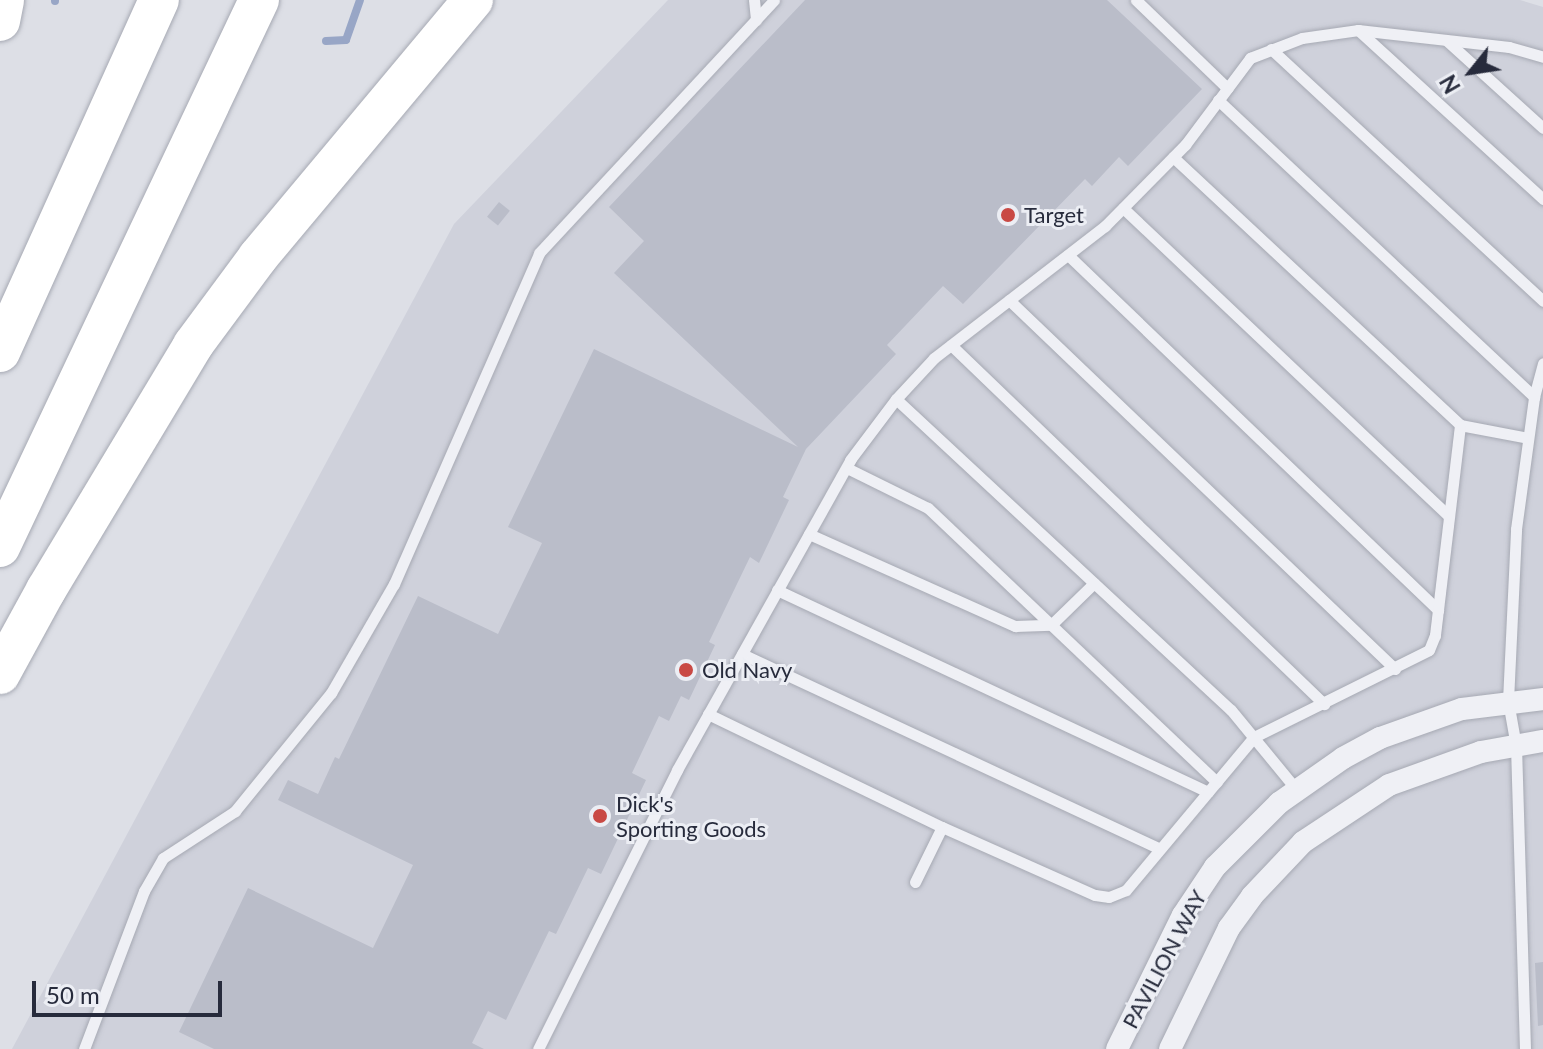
<!DOCTYPE html>
<html>
<head>
<meta charset="utf-8">
<style>
  body { margin:0 }
  #map { position:relative; width:1543px; height:1049px; overflow:hidden; background:#dddfe6; font-family:Lato,sans-serif }
  div>[style] { position:absolute }
  .built>* { inset:0; background:#cfd1db }
  .stream>* { height:8px; margin:-4px; padding:0 4px; transform-origin:4px; border-radius:4px; background:#98a6c6 }
  .building>* { inset:0; background:#babdc9; transform-origin:0 0 }
  .roads { filter:drop-shadow(0 0 2px #a6a9b3) drop-shadow(0 0 2px #a6a9b3) }
  .lane>* { height:11px; margin:-5.5px; padding:0 5.5px; transform-origin:5.5px; border-radius:5.5px; background:#eff0f5 }
  .street>* { height:22px; margin:-11px; padding:0 11px; transform-origin:11px; border-radius:11px; background:#eff0f5 }
  .highway>* { height:40px; margin:-20px; padding:0 20px; transform-origin:20px; border-radius:20px; background:#fff }
  .dots>* { width:22px; height:22px; translate:-50% -50%; box-sizing:border-box; border:4px solid #eceef4; border-radius:50% }
  span { translate:-50% -50%; white-space:nowrap; text-align:center; line-height:1.15; -webkit-text-stroke:6px #eceef4; paint-order:stroke }
  .poi-label { font-size:22px; color:#272b3c }
  .left { translate:0 -50%; text-align:left }
  .street-label { font-size:22px; color:#272b3c }
  .north { position:absolute; left:1431px; top:32px; width:80px; height:80px; -webkit-text-stroke:6px #eceef4; paint-order:stroke; rotate:240deg; font-size:22px; font-weight:700; line-height:32px; text-align:center; color:#272b3c }
  .north::after { content:''; display:block; margin:auto; width:28px; height:36px; background:#272b3c; clip-path:polygon(50% 0,100% 100%,50% 72%,0 100%) }
  .scale { position:absolute; left:32px; top:981px; width:190px; height:36px; box-sizing:border-box; border:4px solid #272b3c; border-top:0; padding-left:10px; font-size:24px; line-height:28px; white-space:nowrap; color:#272b3c; -webkit-text-stroke:6px #eceef4; paint-order:stroke }
</style>
</head>
<body>
<div id="map">
  <div class="built">
    <i style="clip-path:polygon(668px 0,1520px 0,1543px 7px,1543px 1049px,12px 1049px,454px 224px)"></i>
  </div>
  <div class="stream">
    <i style="left:55px;top:1px;width:1px;rotate:-90deg"></i>
    <i style="left:326px;top:41px;width:20px;rotate:-3deg"></i>
    <i style="left:346px;top:40px;width:42px;rotate:-70.7deg"></i>
  </div>
  <div class="building">
    <i style="clip-path:polygon(805px 0,1107px 0,1202px 89px,1128px 166px,1119px 157px,1092px 186px,1085px 179px,963px 304px,943px 286px,887px 345px,896px 354px,806px 449px,783px 497px,789px 500px,759px 563px,750px 557px,709px 642px,715px 645px,689px 700px,681px 696px,669px 721px,659px 716px,632px 773px,646px 780px,601px 874px,588px 868px,556px 934px,549px 931px,506px 1020px,488px 1011px,472px 1043px,484px 1049px,214px 1049px,179px 1032px,248px 888px,373px 948px,413px 865px,278px 800px,288px 780px,318px 794px,335px 757px,339px 759px,418px 596px,498px 634px,542px 543px,508px 527px,594px 349px,798px 447px,614px 273px,644px 241px,609px 207px)"></i>
    <i style="left:499px;top:202px;width:14px;height:19px;rotate:39deg"></i>
    <i style="clip-path:polygon(1543px 962px,1543px 1025px,1538px 1026px,1535px 963px)"></i>
  </div>
  <div class="roads">
    <div class="lane">
      <i style="left:754px;top:0;width:20px;rotate:84deg"></i>
      <i style="left:1136px;top:0;width:127px;rotate:44deg"></i>
      <i style="left:1358px;top:30px;width:251px;rotate:42.4deg"></i>
      <i style="left:1446px;top:40px;width:131px;rotate:42.2deg"></i>
      <i style="left:1271px;top:49px;width:371px;rotate:42.8deg"></i>
      <i style="left:1218px;top:100px;width:434px;rotate:43.2deg"></i>
      <i style="left:1173px;top:157px;width:393px;rotate:43deg"></i>
      <i style="left:1460px;top:425px;width:69px;rotate:10.8deg"></i>
      <i style="left:1123px;top:208px;width:448px;rotate:43.4deg"></i>
      <i style="left:1068px;top:255px;width:513px;rotate:43.81deg"></i>
      <i style="left:1009px;top:300px;width:534px;rotate:43.71deg"></i>
      <i style="left:951px;top:345px;width:518px;rotate:43.9deg"></i>
      <i style="left:896px;top:399px;width:457px;rotate:42.9deg"></i>
      <i style="left:1231px;top:710px;width:102px;rotate:50.6deg"></i>
      <i style="left:847px;top:468px;width:90px;rotate:26.3deg"></i>
      <i style="left:928px;top:508px;width:398px;rotate:43.5deg"></i>
      <i style="left:809px;top:534px;width:226px;rotate:24.1deg"></i>
      <i style="left:1015px;top:626px;width:36px;rotate:-2deg"></i>
      <i style="left:1051px;top:625px;width:60px;rotate:-44.3deg"></i>
      <i style="left:777px;top:590px;width:476px;rotate:25.1deg"></i>
      <i style="left:742px;top:654px;width:461px;rotate:25deg"></i>
      <i style="left:708px;top:714px;width:260px;rotate:25.8deg"></i>
      <i style="left:915px;top:882px;width:61px;rotate:-63.9deg"></i>
      <i style="left:942px;top:827px;width:167px;rotate:24deg"></i>
      <i style="left:1095px;top:895px;width:14px;rotate:8deg"></i>
      <i style="left:1109px;top:897px;width:18px;rotate:-22deg"></i>
      <i style="left:1126px;top:890px;width:199px;rotate:-50.1deg"></i>
      <i style="left:1254px;top:737px;width:195px;rotate:-26.4deg"></i>
      <i style="left:1429px;top:650px;width:16px;rotate:-68deg"></i>
      <i style="left:1435px;top:635px;width:211px;rotate:-83.2deg"></i>
      <i style="left:84px;top:1049px;width:169px;rotate:-69.2deg"></i>
      <i style="left:144px;top:891px;width:38px;rotate:-60deg"></i>
      <i style="left:163px;top:858px;width:86px;rotate:-33.1deg"></i>
      <i style="left:235px;top:811px;width:152px;rotate:-50.9deg"></i>
      <i style="left:331px;top:693px;width:126px;rotate:-60deg"></i>
      <i style="left:394px;top:584px;width:361px;rotate:-66.3deg"></i>
      <i style="left:539px;top:253px;width:345px;rotate:-47.1deg"></i>
      <i style="left:538px;top:1049px;width:312px;rotate:-63.5deg"></i>
      <i style="left:677px;top:770px;width:355px;rotate:-60.8deg"></i>
      <i style="left:850px;top:460px;width:76px;rotate:-53deg"></i>
      <i style="left:896px;top:399px;width:56px;rotate:-47.2deg"></i>
      <i style="left:934px;top:358px;width:216px;rotate:-37.7deg"></i>
      <i style="left:1105px;top:226px;width:114px;rotate:-45.4deg"></i>
      <i style="left:1185px;top:145px;width:109px;rotate:-53.2deg"></i>
      <i style="left:1250px;top:58px;width:56px;rotate:-21deg"></i>
      <i style="left:1302px;top:38px;width:57px;rotate:-8.1deg"></i>
      <i style="left:1358px;top:30px;width:152px;rotate:6.4deg"></i>
      <i style="left:1509px;top:47px;width:35px;rotate:16deg"></i>
      <i style="left:1525px;top:1049px;width:303px;rotate:-91.7deg"></i>
      <i style="left:1516px;top:746px;width:46px;rotate:-100.1deg"></i>
      <i style="left:1508px;top:701px;width:172px;rotate:-87.3deg"></i>
      <i style="left:1516px;top:529px;width:133px;rotate:-82.2deg"></i>
      <i style="left:1534px;top:397px;width:35px;rotate:-75deg"></i>
    </div>
    <div class="street">
      <i style="left:1117px;top:1049px;width:149px;rotate:-63.8deg"></i>
      <i style="left:1183px;top:915px;width:58px;rotate:-56.3deg"></i>
      <i style="left:1215px;top:867px;width:91px;rotate:-45deg"></i>
      <i style="left:1279px;top:803px;width:78px;rotate:-35.1deg"></i>
      <i style="left:1343px;top:758px;width:42px;rotate:-28.4deg"></i>
      <i style="left:1380px;top:738px;width:87px;rotate:-19.5deg"></i>
      <i style="left:1462px;top:709px;width:82px;rotate:-7deg"></i>
      <i style="left:1170px;top:1049px;width:135px;rotate:-64deg"></i>
      <i style="left:1229px;top:928px;width:39px;rotate:-54deg"></i>
      <i style="left:1252px;top:896px;width:74px;rotate:-46.6deg"></i>
      <i style="left:1303px;top:842px;width:103px;rotate:-33.5deg"></i>
      <i style="left:1389px;top:785px;width:98px;rotate:-19.7deg"></i>
      <i style="left:1481px;top:752px;width:63px;rotate:-10.1deg"></i>
    </div>
    <div class="highway">
      <i style="left:0;top:21px;width:21px;rotate:-79deg"></i>
      <i style="left:0;top:352px;width:386px;rotate:-65.7deg"></i>
      <i style="left:0;top:547px;width:605px;rotate:-64.66deg"></i>
      <i style="left:0;top:674px;width:96px;rotate:-61.3deg"></i>
      <i style="left:46px;top:590px;width:286px;rotate:-59deg"></i>
      <i style="left:193px;top:345px;width:109px;rotate:-53.5deg"></i>
      <i style="left:258px;top:257px;width:335px;rotate:-50.1deg"></i>
    </div>
  </div>
  <div class="dots">
    <i style="left:1008px;top:215px;background:#c94944"></i>
    <i style="left:686px;top:670px;background:#c94944"></i>
    <i style="left:600px;top:816px;background:#c94944"></i>
  </div>
  <div class="poi-label">
    <span class="left" style="left:1024px;top:215px">Target</span>
    <span class="left" style="left:702px;top:670px">Old Navy</span>
    <span class="left" style="left:616px;top:816px">Dick's<br>Sporting Goods</span>
  </div>
  <div class="street-label">
    <span style="left:1164px;top:959px;rotate:-62deg">PAVILION WAY</span>
  </div>
  <div class="north">N</div>
  <div class="scale">50 m</div>
</div>
</body>
</html>
